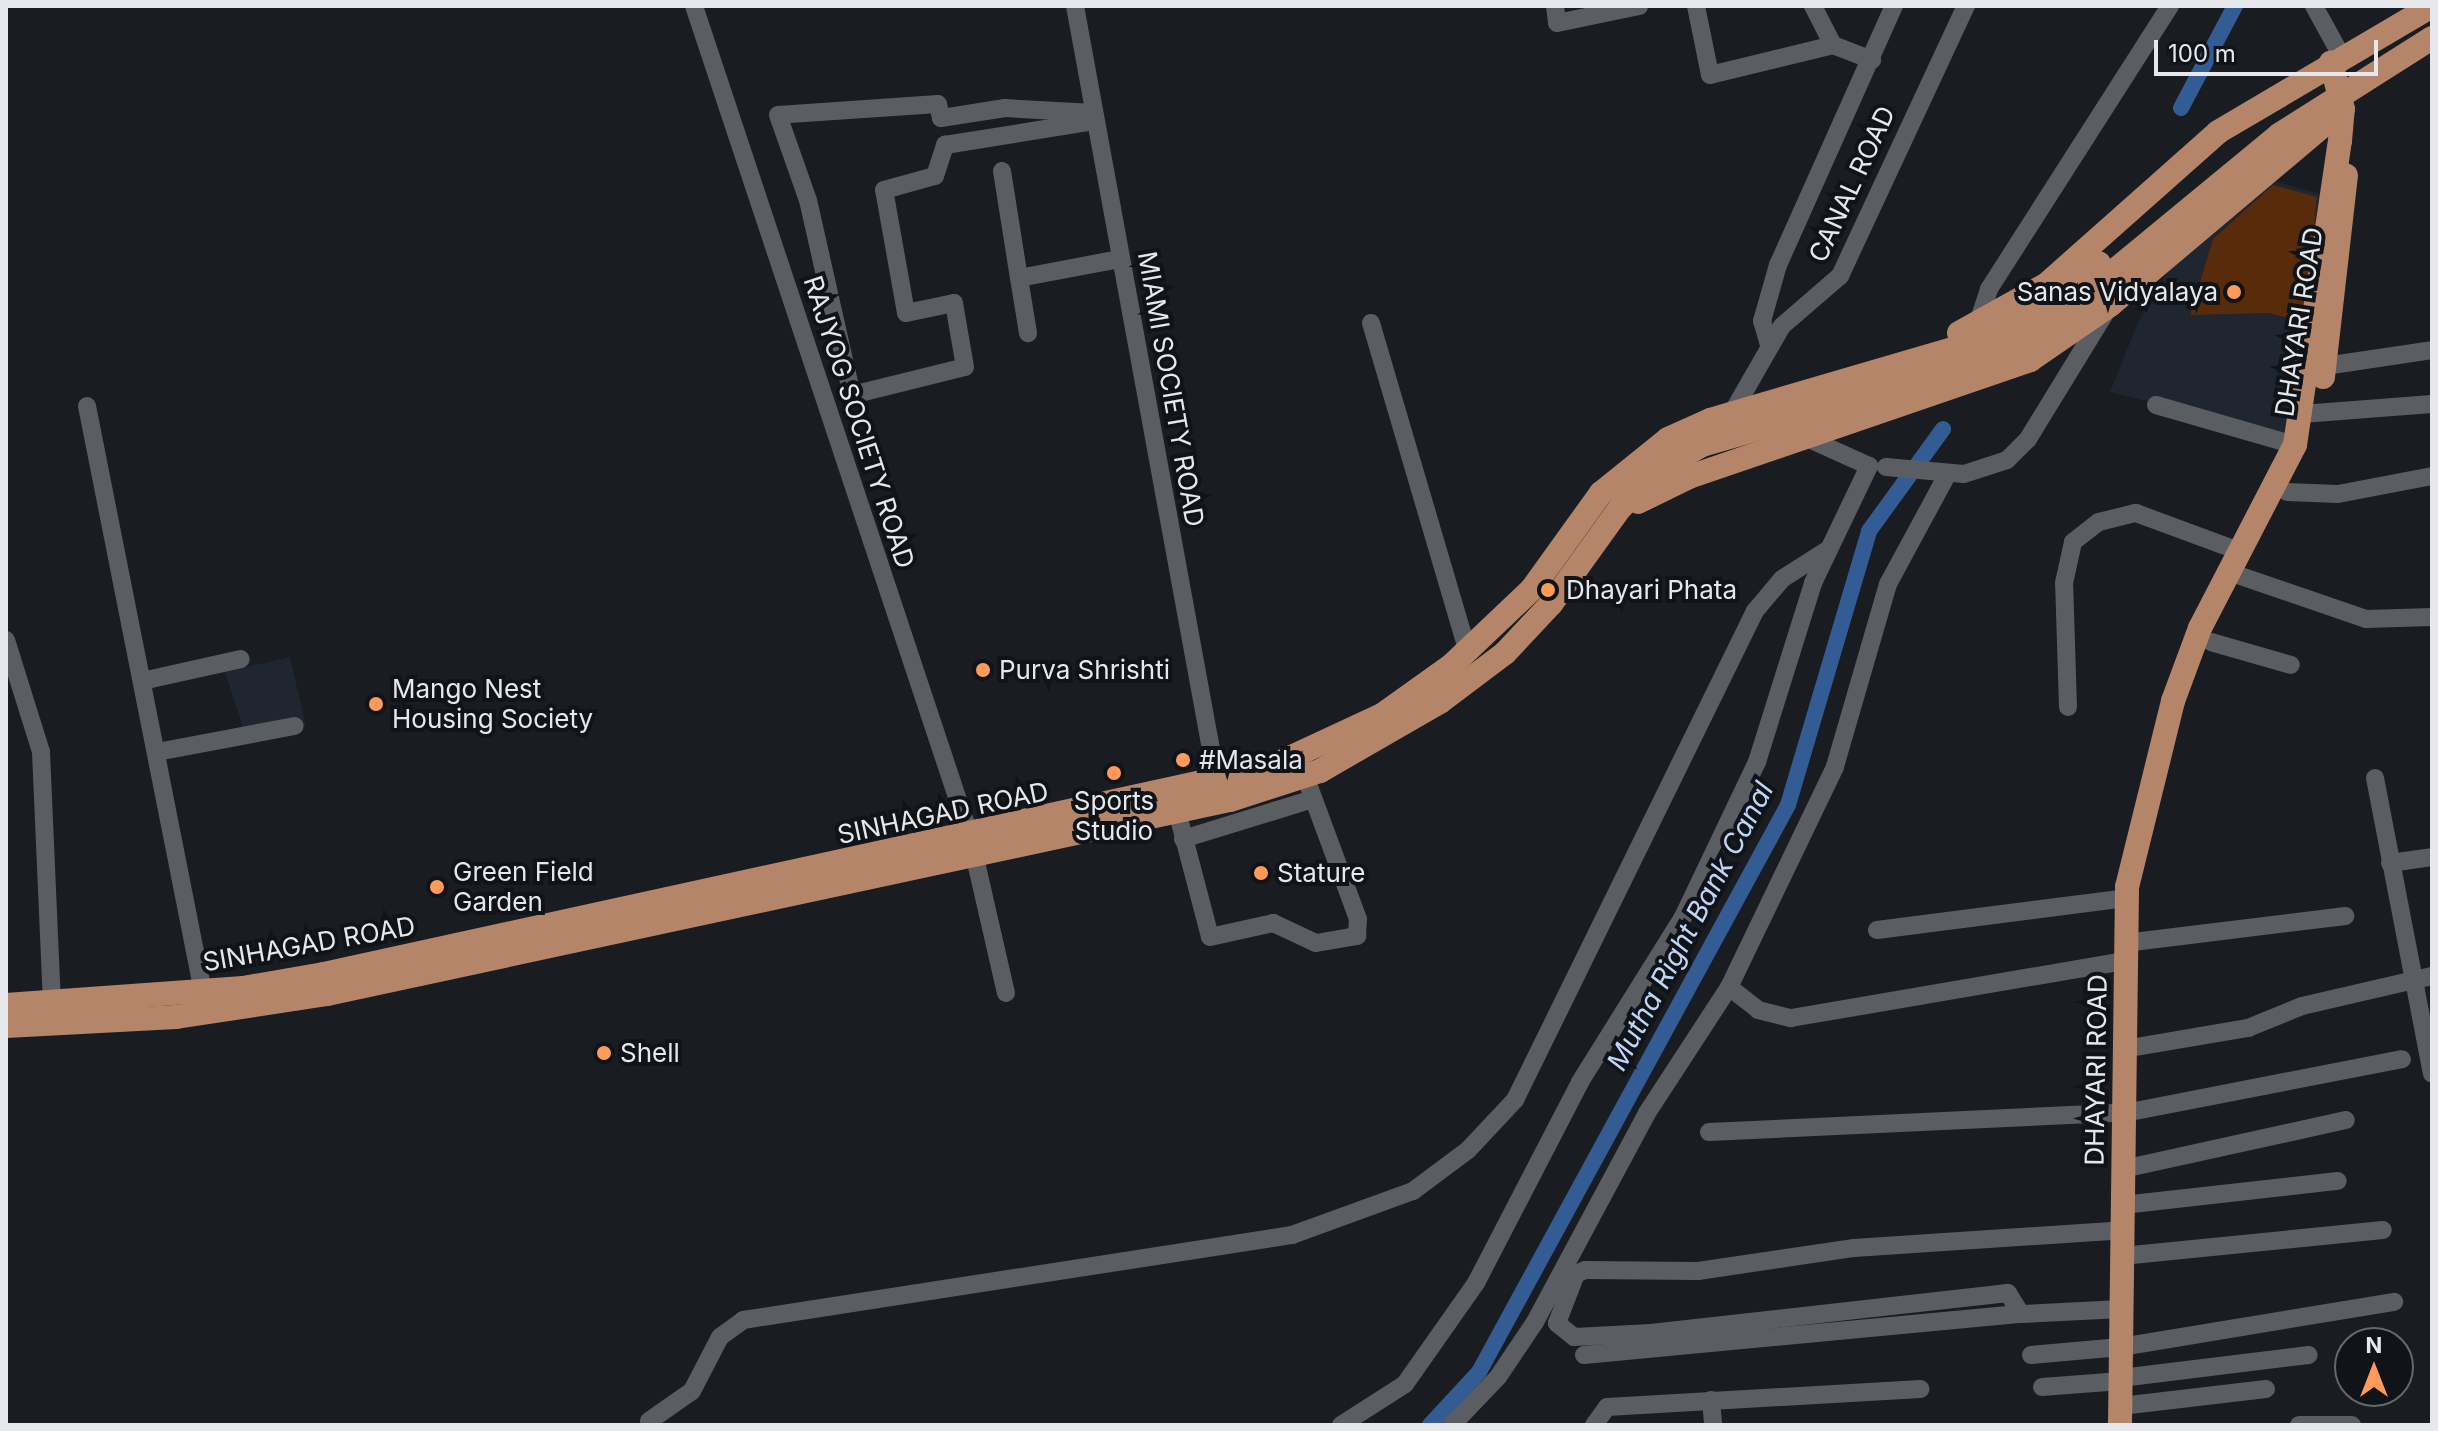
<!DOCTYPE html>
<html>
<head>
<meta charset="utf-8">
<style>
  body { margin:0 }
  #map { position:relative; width:2438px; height:1431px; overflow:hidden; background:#191c20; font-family:Inter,sans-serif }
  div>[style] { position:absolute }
  .built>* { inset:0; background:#1f262f }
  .green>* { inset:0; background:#582b0b }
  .canal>* { height:16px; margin:-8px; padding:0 8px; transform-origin:8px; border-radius:8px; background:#335c95 }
  .minor>* { height:18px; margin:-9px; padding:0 9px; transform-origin:9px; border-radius:9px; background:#5a5e63 }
  .major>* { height:24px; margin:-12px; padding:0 12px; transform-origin:12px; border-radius:12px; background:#b58569 }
  .dots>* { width:22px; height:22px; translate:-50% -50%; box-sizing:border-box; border:4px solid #101317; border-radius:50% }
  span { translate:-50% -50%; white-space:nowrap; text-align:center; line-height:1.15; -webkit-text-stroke:8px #101317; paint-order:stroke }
  .street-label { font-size:26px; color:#e6e8ec }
  .poi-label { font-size:26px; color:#e6e8ec }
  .right { translate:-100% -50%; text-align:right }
  .left { translate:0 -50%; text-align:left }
  .water-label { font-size:28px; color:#bed6f7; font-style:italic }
  .frame { position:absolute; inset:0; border:8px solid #e6e8ec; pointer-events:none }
  .north { position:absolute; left:2334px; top:1327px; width:80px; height:80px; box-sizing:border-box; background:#101317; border:2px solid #66686c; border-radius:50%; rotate:0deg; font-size:22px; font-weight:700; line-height:32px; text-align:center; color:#e6e8ec }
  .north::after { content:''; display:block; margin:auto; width:28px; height:36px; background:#ff9b5a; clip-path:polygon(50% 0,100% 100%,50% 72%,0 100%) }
  .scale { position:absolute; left:2154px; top:40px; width:224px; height:36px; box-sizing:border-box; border:4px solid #e6e8ec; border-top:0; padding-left:10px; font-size:24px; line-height:28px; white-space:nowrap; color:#e6e8ec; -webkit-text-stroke:6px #101317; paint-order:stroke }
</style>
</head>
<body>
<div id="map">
  <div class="built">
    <i style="clip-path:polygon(2271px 180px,2323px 195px,2308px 326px,2284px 436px,2110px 392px,2139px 320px,2173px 263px)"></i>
    <i style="clip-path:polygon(290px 657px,306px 726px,246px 736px,225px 672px)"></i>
  </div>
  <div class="green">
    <i style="clip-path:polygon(2273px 185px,2317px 197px,2304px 322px,2269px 313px,2190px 315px,2213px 239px)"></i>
  </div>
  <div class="canal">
    <i style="left:2181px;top:108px;width:115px;rotate:-62.1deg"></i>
    <i style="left:1430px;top:1425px;width:72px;rotate:-47.2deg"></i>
    <i style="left:1479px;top:1372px;width:646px;rotate:-61.41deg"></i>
    <i style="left:1788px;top:805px;width:286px;rotate:-73.5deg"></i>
    <i style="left:1869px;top:531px;width:126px;rotate:-54deg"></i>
  </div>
  <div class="minor">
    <i style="left:694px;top:6px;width:875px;rotate:71.61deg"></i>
    <i style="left:970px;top:836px;width:161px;rotate:77.1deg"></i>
    <i style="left:1075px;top:6px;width:789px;rotate:79.63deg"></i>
    <i style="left:1555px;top:6px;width:17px;rotate:83deg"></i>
    <i style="left:1557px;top:23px;width:84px;rotate:-11.7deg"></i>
    <i style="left:1696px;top:6px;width:70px;rotate:78.5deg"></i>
    <i style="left:1710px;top:75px;width:127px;rotate:-13.7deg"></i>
    <i style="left:1833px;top:45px;width:42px;rotate:21deg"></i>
    <i style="left:1813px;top:6px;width:44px;rotate:62.9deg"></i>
    <i style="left:2314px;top:6px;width:58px;rotate:61.2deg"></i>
    <i style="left:1094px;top:113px;width:89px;rotate:-176.8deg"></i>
    <i style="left:1005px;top:108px;width:65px;rotate:171.1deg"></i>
    <i style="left:941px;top:118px;width:14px;rotate:-102deg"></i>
    <i style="left:938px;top:104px;width:160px;rotate:176.1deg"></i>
    <i style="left:778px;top:115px;width:90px;rotate:70.6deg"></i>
    <i style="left:808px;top:200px;width:200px;rotate:77.3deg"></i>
    <i style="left:852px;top:395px;width:116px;rotate:-13.9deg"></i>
    <i style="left:965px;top:367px;width:65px;rotate:-99.8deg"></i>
    <i style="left:954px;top:303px;width:49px;rotate:168.2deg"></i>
    <i style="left:906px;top:313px;width:125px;rotate:-100.1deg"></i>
    <i style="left:884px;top:190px;width:53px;rotate:-15.4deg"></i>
    <i style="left:935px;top:176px;width:33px;rotate:-72deg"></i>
    <i style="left:945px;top:145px;width:152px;rotate:-9.1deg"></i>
    <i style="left:1002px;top:171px;width:108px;rotate:81deg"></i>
    <i style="left:1019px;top:278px;width:103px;rotate:-10.7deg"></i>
    <i style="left:1019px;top:278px;width:56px;rotate:80.7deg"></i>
    <i style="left:1371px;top:323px;width:343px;rotate:73.6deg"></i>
    <i style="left:1977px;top:326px;width:39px;rotate:-72deg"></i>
    <i style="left:1989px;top:289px;width:336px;rotate:-57.4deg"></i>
    <i style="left:1769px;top:345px;width:25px;rotate:-106deg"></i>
    <i style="left:1762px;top:321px;width:58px;rotate:-74.1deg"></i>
    <i style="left:1778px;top:265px;width:284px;rotate:-65.9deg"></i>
    <i style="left:2325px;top:366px;width:108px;rotate:-8.5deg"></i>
    <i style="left:2156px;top:405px;width:145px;rotate:16.1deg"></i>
    <i style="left:87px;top:406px;width:597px;rotate:78.8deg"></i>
    <i style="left:1732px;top:413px;width:100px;rotate:-60.1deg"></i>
    <i style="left:1782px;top:326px;width:77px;rotate:-40.8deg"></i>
    <i style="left:1840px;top:276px;width:298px;rotate:-65deg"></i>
    <i style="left:2302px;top:414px;width:130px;rotate:-4.4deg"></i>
    <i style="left:1886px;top:467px;width:78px;rotate:5.1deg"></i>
    <i style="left:1964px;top:474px;width:45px;rotate:-18deg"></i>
    <i style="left:2007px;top:460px;width:30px;rotate:-45deg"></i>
    <i style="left:2028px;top:439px;width:151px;rotate:-58.5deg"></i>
    <i style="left:1947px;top:475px;width:124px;rotate:118.4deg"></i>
    <i style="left:1888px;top:584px;width:191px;rotate:106.2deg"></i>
    <i style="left:1835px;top:767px;width:244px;rotate:115.7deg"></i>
    <i style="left:1729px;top:987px;width:37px;rotate:38deg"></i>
    <i style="left:1758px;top:1010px;width:34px;rotate:14deg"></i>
    <i style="left:1791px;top:1018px;width:339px;rotate:-9.7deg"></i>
    <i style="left:2287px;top:492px;width:51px;rotate:2.2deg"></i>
    <i style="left:2338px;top:494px;width:96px;rotate:-10.8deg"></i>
    <i style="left:2226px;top:571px;width:148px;rotate:18.9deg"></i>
    <i style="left:2366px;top:619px;width:66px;rotate:-1.7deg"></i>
    <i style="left:6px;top:640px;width:117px;rotate:72.6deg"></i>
    <i style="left:41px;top:752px;width:251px;rotate:87.5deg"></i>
    <i style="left:2211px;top:642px;width:83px;rotate:16deg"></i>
    <i style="left:142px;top:681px;width:101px;rotate:-12.5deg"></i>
    <i style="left:2068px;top:707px;width:124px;rotate:-91.8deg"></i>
    <i style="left:2064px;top:583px;width:42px;rotate:-77.6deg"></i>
    <i style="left:2073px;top:542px;width:33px;rotate:-38deg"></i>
    <i style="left:2099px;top:522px;width:38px;rotate:-14deg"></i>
    <i style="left:2136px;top:513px;width:110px;rotate:20.3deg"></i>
    <i style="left:157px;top:752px;width:140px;rotate:-10.7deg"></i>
    <i style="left:2375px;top:778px;width:301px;rotate:79.1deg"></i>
    <i style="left:1177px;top:811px;width:130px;rotate:75.3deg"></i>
    <i style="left:1210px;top:937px;width:65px;rotate:-12.5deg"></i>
    <i style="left:1273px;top:923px;width:47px;rotate:24.9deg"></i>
    <i style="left:1316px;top:943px;width:42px;rotate:-9.7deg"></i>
    <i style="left:1357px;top:936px;width:17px;rotate:-87deg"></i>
    <i style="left:1358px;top:919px;width:153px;rotate:-110.3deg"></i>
    <i style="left:1183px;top:839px;width:136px;rotate:-17.1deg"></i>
    <i style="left:2390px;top:863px;width:42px;rotate:-8.1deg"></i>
    <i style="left:1877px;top:930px;width:251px;rotate:-7.3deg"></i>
    <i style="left:2125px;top:943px;width:222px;rotate:-7deg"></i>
    <i style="left:2124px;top:1049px;width:126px;rotate:-9.6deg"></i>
    <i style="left:2248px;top:1028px;width:58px;rotate:-22.2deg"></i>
    <i style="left:2302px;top:1006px;width:133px;rotate:-13deg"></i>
    <i style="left:1709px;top:1132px;width:421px;rotate:-2.7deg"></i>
    <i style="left:2130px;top:1112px;width:277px;rotate:-11deg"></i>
    <i style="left:2123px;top:1169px;width:228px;rotate:-12.4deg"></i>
    <i style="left:2123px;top:1205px;width:216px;rotate:-6.4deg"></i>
    <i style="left:2122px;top:1256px;width:262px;rotate:-5.7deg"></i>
    <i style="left:2121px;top:1309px;width:100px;rotate:177.1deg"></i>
    <i style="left:2021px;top:1314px;width:25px;rotate:-122deg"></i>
    <i style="left:2008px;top:1293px;width:359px;rotate:173.6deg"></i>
    <i style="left:1651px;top:1333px;width:77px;rotate:177deg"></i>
    <i style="left:1574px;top:1337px;width:22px;rotate:-141deg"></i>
    <i style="left:1557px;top:1323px;width:53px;rotate:-68.8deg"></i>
    <i style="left:1576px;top:1274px;width:10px;rotate:-24deg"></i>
    <i style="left:1585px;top:1270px;width:113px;rotate:0.5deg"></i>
    <i style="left:1698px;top:1271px;width:158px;rotate:-8.4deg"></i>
    <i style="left:1854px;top:1248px;width:269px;rotate:-3.8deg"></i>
    <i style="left:1584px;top:1355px;width:439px;rotate:-5.4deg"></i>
    <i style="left:2031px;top:1355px;width:90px;rotate:-5.1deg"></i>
    <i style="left:2121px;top:1347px;width:277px;rotate:-9.4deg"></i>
    <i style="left:2121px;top:1378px;width:189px;rotate:-7deg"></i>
    <i style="left:2042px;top:1387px;width:79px;rotate:-4.3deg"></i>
    <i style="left:1711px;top:1400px;width:25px;rotate:85deg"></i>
    <i style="left:2121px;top:1406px;width:146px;rotate:-6.7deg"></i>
    <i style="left:649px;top:1421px;width:52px;rotate:-34.9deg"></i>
    <i style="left:692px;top:1391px;width:61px;rotate:-62.6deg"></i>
    <i style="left:720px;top:1337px;width:29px;rotate:-36deg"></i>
    <i style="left:743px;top:1320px;width:556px;rotate:-8.8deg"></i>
    <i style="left:1292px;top:1235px;width:129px;rotate:-20deg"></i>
    <i style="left:1413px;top:1191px;width:69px;rotate:-36.7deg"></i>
    <i style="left:1468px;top:1150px;width:69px;rotate:-46.8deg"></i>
    <i style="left:1515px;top:1100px;width:545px;rotate:-63.86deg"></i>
    <i style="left:1755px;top:611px;width:42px;rotate:-49.8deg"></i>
    <i style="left:1782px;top:579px;width:56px;rotate:-32.6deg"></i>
    <i style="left:1341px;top:1425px;width:76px;rotate:-32.6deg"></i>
    <i style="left:1405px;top:1384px;width:123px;rotate:-54.9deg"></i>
    <i style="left:1476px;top:1283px;width:226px;rotate:-62.6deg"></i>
    <i style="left:1580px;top:1082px;width:195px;rotate:-58deg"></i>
    <i style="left:1683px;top:917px;width:172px;rotate:-64.5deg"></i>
    <i style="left:1757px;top:762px;width:188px;rotate:-72.6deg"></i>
    <i style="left:1813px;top:583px;width:130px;rotate:-64.4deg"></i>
    <i style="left:1869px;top:466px;width:68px;rotate:-155.7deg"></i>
    <i style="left:1452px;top:1425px;width:66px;rotate:-46.2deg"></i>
    <i style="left:1498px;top:1377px;width:66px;rotate:-56.1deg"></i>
    <i style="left:1535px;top:1322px;width:237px;rotate:-61.8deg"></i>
    <i style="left:1647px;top:1113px;width:150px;rotate:-56.9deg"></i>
    <i style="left:1594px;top:1425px;width:22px;rotate:-54deg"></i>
    <i style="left:1607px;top:1407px;width:314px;rotate:-3.3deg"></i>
    <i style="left:2299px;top:1425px;width:53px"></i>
  </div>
  <div class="major">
    <i style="left:1959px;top:333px;width:101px;rotate:-29.1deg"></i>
    <i style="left:2047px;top:284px;width:229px;rotate:-41.6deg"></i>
    <i style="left:2218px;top:132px;width:248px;rotate:-30.5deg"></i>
    <i style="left:2323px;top:377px;width:203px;rotate:-83.5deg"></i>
    <i style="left:1638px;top:502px;width:57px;rotate:-26.1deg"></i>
    <i style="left:1689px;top:477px;width:361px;rotate:-18.9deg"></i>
    <i style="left:2030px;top:360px;width:97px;rotate:-34.5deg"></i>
    <i style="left:2110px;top:305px;width:304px;rotate:-40.1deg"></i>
    <i style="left:6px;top:1005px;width:238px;rotate:-4.1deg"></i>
    <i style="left:243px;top:988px;width:82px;rotate:-9.8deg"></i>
    <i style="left:324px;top:974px;width:968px;rotate:-12.34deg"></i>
    <i style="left:1270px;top:767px;width:123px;rotate:-24.9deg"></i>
    <i style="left:1382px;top:715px;width:86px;rotate:-35.5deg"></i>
    <i style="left:1452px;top:665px;width:110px;rotate:-43.5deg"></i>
    <i style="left:1532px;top:589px;width:118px;rotate:-54.3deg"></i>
    <i style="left:1601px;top:493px;width:86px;rotate:-38.9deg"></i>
    <i style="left:1668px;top:439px;width:46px;rotate:-24.3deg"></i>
    <i style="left:1710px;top:420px;width:300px;rotate:-16.3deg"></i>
    <i style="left:1998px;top:336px;width:68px;rotate:-28.8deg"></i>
    <i style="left:2058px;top:303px;width:57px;rotate:-44.3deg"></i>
    <i style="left:6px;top:1026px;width:170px;rotate:-3deg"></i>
    <i style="left:176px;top:1017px;width:153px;rotate:-8.7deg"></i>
    <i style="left:327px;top:994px;width:924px;rotate:-12.13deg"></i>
    <i style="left:1230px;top:800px;width:95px;rotate:-17.9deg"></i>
    <i style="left:1320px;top:771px;width:138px;rotate:-29.9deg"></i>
    <i style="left:1440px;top:702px;width:81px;rotate:-37deg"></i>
    <i style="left:1505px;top:653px;width:67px;rotate:-46.8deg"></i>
    <i style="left:1551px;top:604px;width:118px;rotate:-54.3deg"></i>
    <i style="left:1620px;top:508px;width:62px;rotate:-43deg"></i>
    <i style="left:1665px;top:466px;width:43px;rotate:-29.6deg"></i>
    <i style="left:1702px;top:445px;width:250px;rotate:-16deg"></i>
    <i style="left:1942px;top:376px;width:100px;rotate:-23deg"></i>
    <i style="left:2034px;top:337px;width:318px;rotate:-39.5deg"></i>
    <i style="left:2279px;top:135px;width:181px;rotate:-32.4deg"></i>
    <i style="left:2120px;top:1425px;width:538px;rotate:-89.25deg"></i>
    <i style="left:2127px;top:887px;width:192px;rotate:-76.1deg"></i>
    <i style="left:2173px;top:701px;width:78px;rotate:-69.7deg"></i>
    <i style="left:2200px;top:628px;width:206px;rotate:-62.6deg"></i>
    <i style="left:2295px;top:445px;width:307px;rotate:-81.6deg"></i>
    <i style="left:2340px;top:141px;width:32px;rotate:-85deg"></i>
    <i style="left:2343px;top:109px;width:48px;rotate:-104.6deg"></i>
  </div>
  <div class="dots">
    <i style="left:2234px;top:292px;background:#ff9b5a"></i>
    <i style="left:1548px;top:590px;background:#ff9b5a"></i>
    <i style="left:983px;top:670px;background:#ff9b5a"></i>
    <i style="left:376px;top:704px;background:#ff9b5a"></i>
    <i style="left:1183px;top:760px;background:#ff9b5a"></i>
    <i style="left:1114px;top:773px;background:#ff9b5a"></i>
    <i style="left:1261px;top:873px;background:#ff9b5a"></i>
    <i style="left:437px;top:887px;background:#ff9b5a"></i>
    <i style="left:604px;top:1053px;background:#ff9b5a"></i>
  </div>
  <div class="street-label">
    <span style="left:1852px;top:184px;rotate:-65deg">CANAL ROAD</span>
    <span style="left:2299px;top:322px;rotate:-81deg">DHAYARI ROAD</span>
    <span style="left:1171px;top:389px;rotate:80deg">MIAMI SOCIETY ROAD</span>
    <span style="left:859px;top:422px;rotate:72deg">RAJYOG SOCIETY ROAD</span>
    <span style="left:943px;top:813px;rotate:-12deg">SINHAGAD ROAD</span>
    <span style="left:309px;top:944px;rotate:-10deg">SINHAGAD ROAD</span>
    <span style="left:2096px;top:1070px;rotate:-89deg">DHAYARI ROAD</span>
  </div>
  <div class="poi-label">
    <span class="right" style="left:2218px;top:292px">Sanas Vidyalaya</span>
    <span class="left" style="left:1566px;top:590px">Dhayari Phata</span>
    <span class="left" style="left:999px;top:670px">Purva Shrishti</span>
    <span class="left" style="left:392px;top:704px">Mango Nest<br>Housing Society</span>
    <span class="left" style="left:1199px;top:760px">#Masala</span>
    <span style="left:1114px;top:816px">Sports<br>Studio</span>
    <span class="left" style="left:453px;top:887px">Green Field<br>Garden</span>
    <span class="left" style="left:1277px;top:873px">Stature</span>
    <span class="left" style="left:620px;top:1053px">Shell</span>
  </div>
  <div class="water-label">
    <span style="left:1690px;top:926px;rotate:-62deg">Mutha Right Bank Canal</span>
  </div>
  <div class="frame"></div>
  <div class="north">N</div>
  <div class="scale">100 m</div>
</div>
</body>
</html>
